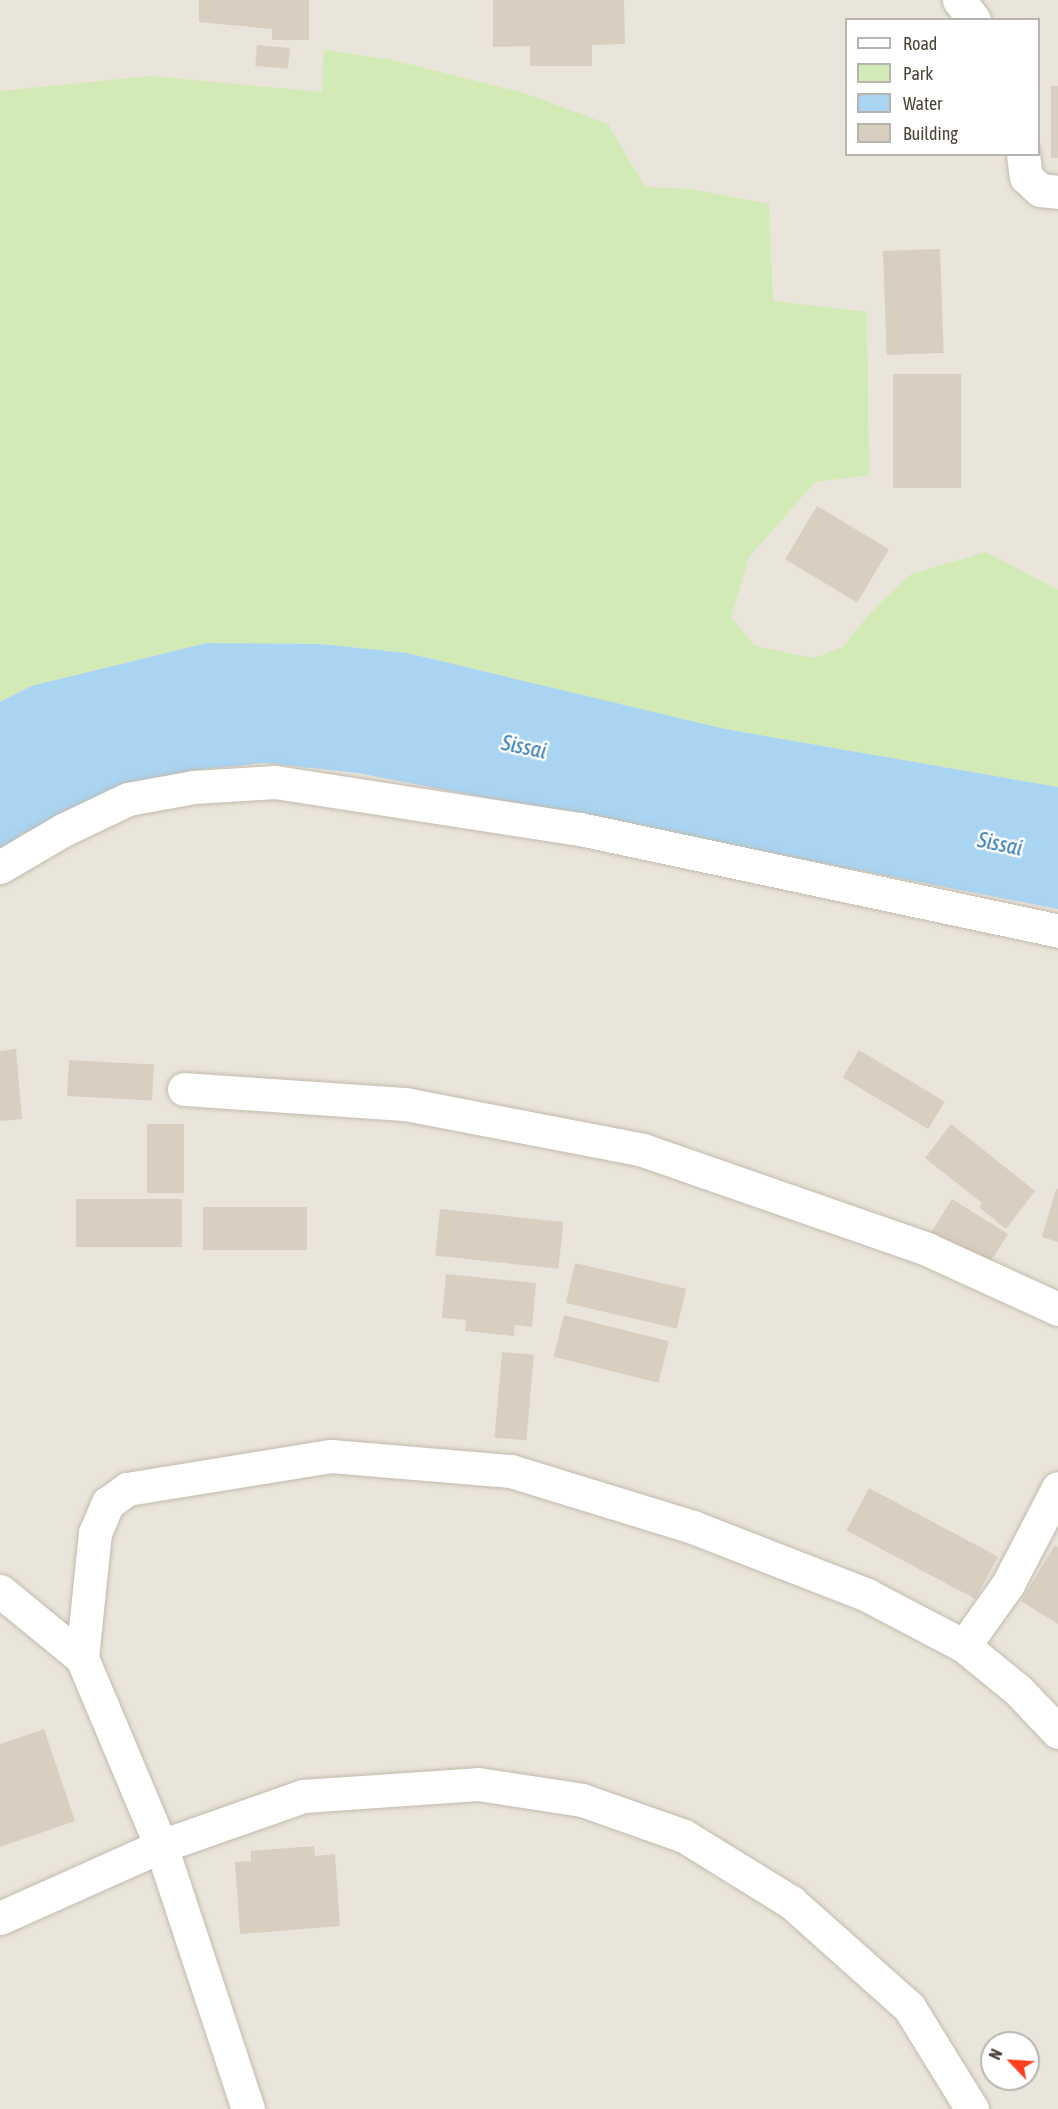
<!DOCTYPE html>
<html>
<head>
<meta charset="utf-8">
<style>
  body { margin:0 }
  #map { position:relative; width:1058px; height:2109px; overflow:hidden; background:#f6f3ec; font-family:"Asap Condensed",sans-serif }
  div>[style] { position:absolute }
  .residential>* { inset:0; background:#eae5da }
  .green>* { inset:0; background:#d2eab5 }
  .water>* { inset:0; background:#a9d4f2 }
  .building>* { inset:0; background:#d8cfc1; transform-origin:0 0 }
  .roads { filter:drop-shadow(0 0 2px #c2bbae) drop-shadow(0 0 2px #c2bbae) }
  .street>* { height:33px; margin:-16.5px; padding:0 16.5px; transform-origin:16.5px; border-radius:16.5px; background:#fff }
  span { translate:-50% -50%; white-space:nowrap; text-align:center; line-height:1.15; -webkit-text-stroke:5px #fff; paint-order:stroke }
  .water-label { font-size:22px; color:#2e7ab2; font-style:italic }
  .legend { position:absolute; left:845px; top:18px; width:195px; height:138px; box-sizing:border-box; background:#fff; border:2px solid #b7b4b0; margin:0; padding:8px 10px; list-style:none; font-size:18px; color:#4b4439 }
  .legend li { display:flex; align-items:center; gap:12px; height:30px }
  .legend b { width:30px; border:2px solid #b7b4b0 }
  .north { position:absolute; left:980px; top:2031px; width:60px; height:60px; box-sizing:border-box; background:#fff; border:2px solid #b7b4b0; border-radius:50%; rotate:295deg; font-size:16px; font-weight:700; line-height:24px; text-align:center; color:#4b4439 }
  .north::after { content:''; display:block; margin:auto; width:21px; height:27px; background:#fc3f1d; clip-path:polygon(50% 0,100% 100%,50% 72%,0 100%) }
</style>
</head>
<body>
<div id="map">
  <div class="residential">
    <i style="clip-path:polygon(evenodd,0 0,1058px 0,1058px 2109px,0 2109px,0 0,846px 20px,1038px 20px,1038px 154px,846px 154px,846px 20px,0 0,992px 2043px,1028px 2043px,1028px 2079px,992px 2079px,992px 2043px)"></i>
  </div>
  <div class="green">
    <i style="clip-path:polygon(324px 50px,393px 60px,524px 93px,608px 124px,645px 187px,691px 189px,769px 204px,773px 301px,867px 312px,869px 475px,815px 482px,749px 557px,731px 617px,755px 646px,814px 658px,843px 647px,870px 613px,911px 574px,986px 552px,1058px 590px,1058px 787px,725px 729px,407px 653px,320px 644px,206px 643px,31px 686px,0 702px,0 91px,150px 76px,322px 92px)"></i>
  </div>
  <div class="water">
    <i style="clip-path:polygon(207px 643px,320px 644px,407px 653px,725px 729px,1058px 787px,1058px 909px,358px 773px,265px 763px,193px 770px,116px 789px,20px 835px,0 851px,0 702px,31px 686px)"></i>
  </div>
  <div class="building">
    <i style="clip-path:polygon(199px 0,309px 0,309px 40px,272px 40px,272px 29px,199px 22px)"></i>
    <i style="clip-path:polygon(493px 0,624px 0,625px 44px,592px 45px,592px 66px,530px 66px,530px 46px,493px 47px)"></i>
    <i style="left:257px;top:45px;width:33px;height:21px;rotate:5deg"></i>
    <i style="left:1051px;top:86px;width:7px;height:72px"></i>
    <i style="left:940px;top:249px;width:104px;height:57px;rotate:88deg"></i>
    <i style="left:893px;top:374px;width:68px;height:114px"></i>
    <i style="left:817px;top:506px;width:84px;height:62px;rotate:31deg"></i>
    <i style="clip-path:polygon(16px 1049px,22px 1119px,0 1121px,0 1051px)"></i>
    <i style="left:859px;top:1050px;width:100px;height:32px;rotate:31deg"></i>
    <i style="left:69px;top:1060px;width:85px;height:36px;rotate:3deg"></i>
    <i style="left:147px;top:1124px;width:37px;height:69px"></i>
    <i style="clip-path:polygon(951px 1124px,1035px 1191px,1006px 1229px,979px 1207px,982px 1203px,925px 1158px)"></i>
    <i style="clip-path:polygon(1056px 1189px,1058px 1189px,1058px 1242px,1042px 1237px)"></i>
    <i style="left:76px;top:1199px;width:106px;height:48px"></i>
    <i style="left:952px;top:1199px;width:66px;height:44px;rotate:32deg"></i>
    <i style="left:307px;top:1207px;width:43px;height:104px;rotate:90deg"></i>
    <i style="left:440px;top:1209px;width:124px;height:47px;rotate:6deg"></i>
    <i style="left:575px;top:1263px;width:114px;height:41px;rotate:13deg"></i>
    <i style="clip-path:polygon(446px 1274px,536px 1283px,532px 1327px,515px 1325px,514px 1336px,465px 1331px,466px 1320px,442px 1318px)"></i>
    <i style="left:564px;top:1315px;width:108px;height:43px;rotate:14deg"></i>
    <i style="left:502px;top:1352px;width:32px;height:86px;rotate:5deg"></i>
    <i style="left:869px;top:1488px;width:146px;height:48px;rotate:28deg"></i>
    <i style="clip-path:polygon(1055px 1545px,1058px 1547px,1058px 1624px,1021px 1601px)"></i>
    <i style="clip-path:polygon(44px 1729px,75px 1821px,0 1847px,0 1744px)"></i>
    <i style="clip-path:polygon(314px 1846px,315px 1856px,335px 1854px,340px 1926px,240px 1934px,235px 1862px,251px 1861px,251px 1851px)"></i>
  </div>
  <div class="roads">
    <div class="street">
      <i style="left:959px;top:0;width:25px;rotate:53deg"></i>
      <i style="left:1023px;top:154px;width:23px;rotate:83deg"></i>
      <i style="left:1026px;top:177px;width:19px;rotate:43deg"></i>
      <i style="left:1040px;top:190px;width:18px;rotate:6deg"></i>
      <i style="left:0;top:867px;width:73px;rotate:-30.4deg"></i>
      <i style="left:63px;top:830px;width:72px;rotate:-25.5deg"></i>
      <i style="left:128px;top:799px;width:67px;rotate:-10.3deg"></i>
      <i style="left:194px;top:787px;width:81px;rotate:-3.5deg"></i>
      <i style="left:275px;top:782px;width:309px;rotate:8.8deg"></i>
      <i style="left:580px;top:829px;width:489px;rotate:12deg"></i>
      <i style="left:184px;top:1089px;width:222px;rotate:3.9deg"></i>
      <i style="left:405px;top:1104px;width:242px;rotate:10.9deg"></i>
      <i style="left:643px;top:1150px;width:301px;rotate:19.2deg"></i>
      <i style="left:927px;top:1249px;width:144px;rotate:24.6deg"></i>
      <i style="left:0;top:1591px;width:106px;rotate:39.3deg"></i>
      <i style="left:964px;top:1646px;width:76px;rotate:-54.6deg"></i>
      <i style="left:1008px;top:1584px;width:108px;rotate:-62.5deg"></i>
      <i style="left:0;top:1918px;width:176px;rotate:-24.1deg"></i>
      <i style="left:161px;top:1846px;width:151px;rotate:-19.4deg"></i>
      <i style="left:303px;top:1796px;width:175px;rotate:-3.9deg"></i>
      <i style="left:478px;top:1784px;width:105px;rotate:8.7deg"></i>
      <i style="left:582px;top:1800px;width:108px;rotate:19.4deg"></i>
      <i style="left:684px;top:1836px;width:126px;rotate:31.7deg"></i>
      <i style="left:791px;top:1902px;width:158px;rotate:41.7deg"></i>
      <i style="left:909px;top:2007px;width:120px;rotate:58.3deg"></i>
      <i style="left:248px;top:2109px;width:277px;rotate:-108.3deg"></i>
      <i style="left:161px;top:1846px;width:204px;rotate:-112.8deg"></i>
      <i style="left:82px;top:1658px;width:126px;rotate:-84.1deg"></i>
      <i style="left:95px;top:1533px;width:33px;rotate:-67deg"></i>
      <i style="left:108px;top:1503px;width:24px;rotate:-36deg"></i>
      <i style="left:127px;top:1489px;width:207px;rotate:-9.2deg"></i>
      <i style="left:331px;top:1456px;width:181px;rotate:4.8deg"></i>
      <i style="left:511px;top:1471px;width:190px;rotate:17.1deg"></i>
      <i style="left:693px;top:1527px;width:187px;rotate:21.3deg"></i>
      <i style="left:867px;top:1595px;width:110px;rotate:27.7deg"></i>
      <i style="left:964px;top:1646px;width:70px;rotate:39.2deg"></i>
      <i style="left:1018px;top:1690px;width:58px;rotate:46.4deg"></i>
    </div>
  </div>
  <div class="water-label">
    <span style="left:524px;top:747px;rotate:12deg">Sissai</span>
    <span style="left:1000px;top:844px;rotate:12deg">Sissai</span>
  </div>
  <ul class="legend">
  <li><b style="height:8px;background:#fff"></b>Road</li>
  <li><b style="height:16px;background:#d2eab5"></b>Park</li>
  <li><b style="height:16px;background:#a9d4f2"></b>Water</li>
  <li><b style="height:16px;background:#d8cfc1"></b>Building</li>
  </ul>
  <div class="north">N</div>
</div>
</body>
</html>
